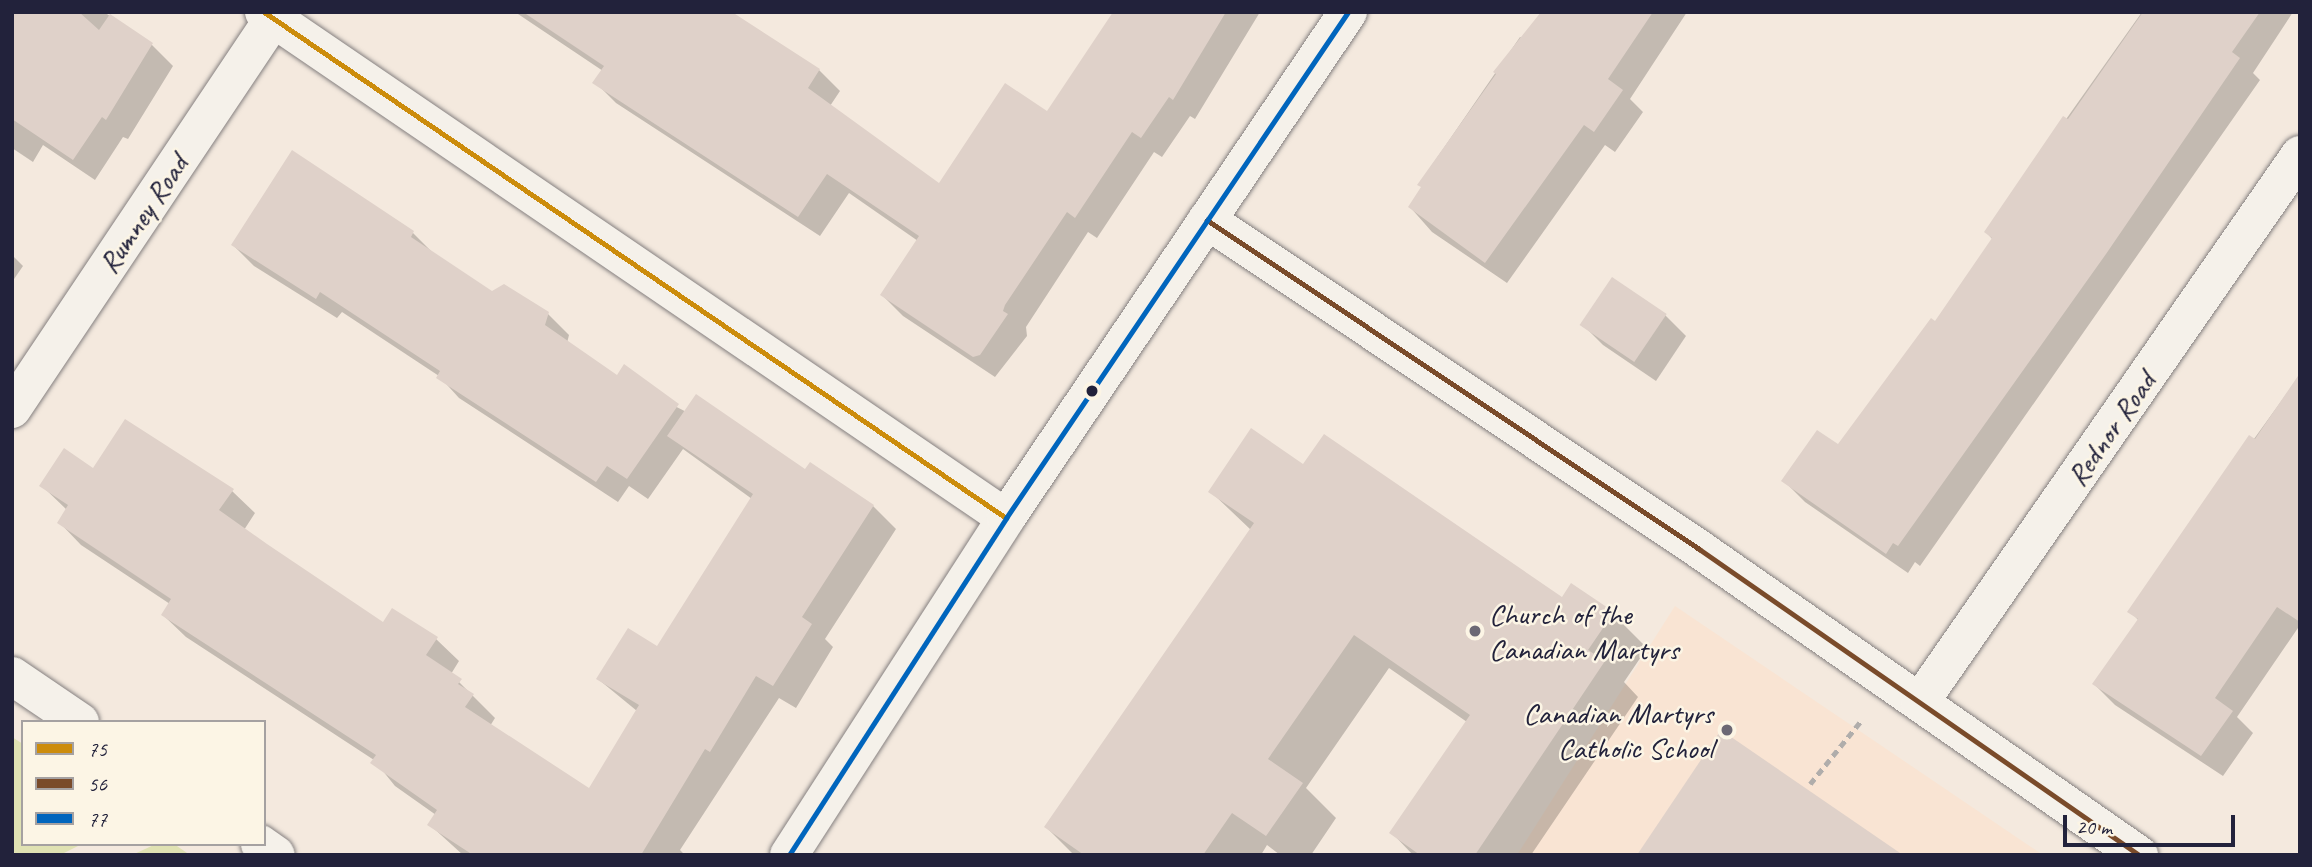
<!DOCTYPE html>
<html>
<head>
<meta charset="utf-8">
<style>
  body { margin:0 }
  #map { position:relative; width:2312px; height:867px; overflow:hidden; background:#f4e9de; font-family:Caveat,sans-serif }
  div>[style] { position:absolute }
  .built>* { inset:0; background:#f9e4d3 }
  .green>* { inset:0; background:#e0e2b3 }
  .shadow>* { inset:0; background:#0003 }
  .building>* { inset:0; background:#dfd1c9; transform-origin:0 0 }
  .path>* { height:4.5px; margin-top:-2.25px; transform-origin:0; background:repeating-linear-gradient(90deg,#b0adab 0 7px,transparent 0 12px) }
  .roads { filter:drop-shadow(0 0 2px #858080) drop-shadow(0 0 2px #858080) }
  .minor>* { height:38px; margin:-19px; padding:0 19px; transform-origin:19px; border-radius:19px; background:#f5f1ea }
  .secondary>* { height:38px; margin:-19px; padding:0 19px; transform-origin:19px; border-radius:19px; background:#f5f1ea }
  .bus-1>* { height:5px; margin:-2.5px; padding:0 2.5px; transform-origin:2.5px; border-radius:2.5px; background:#cc8c0c }
  .bus-2>* { height:5px; margin:-2.5px; padding:0 2.5px; transform-origin:2.5px; border-radius:2.5px; background:#7a4b2a }
  .bus-3>* { height:5px; margin:-2.5px; padding:0 2.5px; transform-origin:2.5px; border-radius:2.5px; background:#0065bd }
  .dots>* { width:19px; height:19px; translate:-50% -50%; box-sizing:border-box; border:4px solid #fcf5e5; border-radius:50% }
  span { translate:-50% -50%; white-space:nowrap; text-align:center; line-height:1.15; -webkit-text-stroke:5px #fcf5e5; paint-order:stroke }
  .street-label { font-size:30px; color:#22223b }
  .poi-label { font-size:30px; color:#22223b }
  .left { translate:0 -50%; text-align:left }
  .right { translate:-100% -50%; text-align:right }
  .frame { position:absolute; inset:0; border:14px solid #22223b; pointer-events:none }
  .legend { position:absolute; left:21px; top:720px; width:245px; height:126px; box-sizing:border-box; background:#fcf5e5; border:2px solid #a5a1a1; margin:0; padding:9px 12px; list-style:none; font-size:21px; color:#22223b }
  .legend li { display:flex; align-items:center; gap:14px; height:35px }
  .legend b { width:35px; border:2px solid #a5a1a1 }
  .scale { position:absolute; left:2063px; top:815px; width:172px; height:32px; box-sizing:border-box; border:4px solid #22223b; border-top:0; padding-left:9px; font-size:21px; line-height:24px; white-space:nowrap; color:#22223b; -webkit-text-stroke:5px #fcf5e5; paint-order:stroke }
</style>
</head>
<body>
<div id="map">
  <div class="built">
    <i style="clip-path:polygon(1675px 606px,2043px 855px,1517px 855px)"></i>
  </div>
  <div class="green">
    <i style="clip-path:polygon(12px 737px,23px 744px,23px 844px,82px 844px,60px 855px,12px 855px)"></i>
    <i style="clip-path:polygon(156px 844px,174px 844px,190px 855px,132px 855px)"></i>
  </div>
  <div class="shadow">
    <i style="clip-path:polygon(12px 12px,104px 12px,152px 45px,173px 66px,128px 139px,123px 137px,95px 180px,43px 145px,33px 162px,12px 148px)"></i>
    <i style="clip-path:polygon(515px 12px,730px 12px,819px 70px,840px 91px,830px 106px,939px 185px,1047px 113px,1115px 12px,1260px 12px,1195px 119px,1190px 116px,1162px 157px,1154px 152px,1097px 238px,1088px 232px,1026px 327px,1027px 336px,995px 377px,903px 316px,882px 295px,918px 241px,849px 193px,820px 236px,616px 103px,595px 82px,603px 71px)"></i>
    <i style="clip-path:polygon(1545px 12px,1687px 12px,1630px 99px,1643px 112px,1615px 152px,1605px 145px,1507px 283px,1432px 232px,1410px 207px,1423px 188px,1419px 184px,1520px 37px,1524px 39px)"></i>
    <i style="clip-path:polygon(2142px 12px,2293px 12px,2253px 73px,2260px 80px,1920px 566px,1915px 562px,1908px 573px,1805px 502px,1784px 481px,1838px 447px,1935px 323px,1993px 240px,1986px 232px)"></i>
    <i style="clip-path:polygon(413px 233px,434px 254px,492px 293px,548px 314px,569px 335px,567px 343px,617px 377px,806px 472px,810px 465px,873px 506px,896px 529px,825px 639px,833px 647px,796px 708px,779px 698px,680px 850px,685px 855px,463px 855px,430px 825px,436px 815px,395px 786px,374px 760px,186px 637px,163px 615px,170px 604px,81px 545px,59px 522px,67px 510px,41px 485px,94px 471px,232px 491px,255px 513px,244px 530px,384px 624px,436px 639px,459px 661px,451px 674px,495px 718px,490px 726px,589px 790px,637px 711px,598px 679px,658px 648px,752px 499px,683px 449px,648px 499px,629px 486px,618px 502px,459px 398px,439px 376px,342px 312px,337px 318px,254px 266px,233px 245px)"></i>
    <i style="clip-path:polygon(12px 255px,23px 266px,12px 282px)"></i>
    <i style="clip-path:polygon(1665px 315px,1686px 336px,1656px 381px,1603px 345px,1582px 324px)"></i>
    <i style="clip-path:polygon(2300px 375px,2300px 625px,2237px 717px,2253px 733px,2223px 776px,2115px 705px,2094px 684px,2139px 621px,2130px 611px)"></i>
    <i style="clip-path:polygon(1304px 466px,1562px 600px,1613px 614px,1647px 648px,1624px 682px,1638px 697px,1531px 855px,1413px 855px,1391px 832px,1467px 722px,1389px 668px,1306px 788px,1336px 818px,1311px 855px,1280px 855px,1267px 845px,1261px 855px,1074px 855px,1046px 827px,1251px 530px,1210px 491px)"></i>
  </div>
  <div class="building">
    <i style="clip-path:polygon(12px 12px,79px 12px,99px 30px,110px 14px,153px 43px,106px 120px,102px 117px,73px 160px,12px 119px)"></i>
    <i style="clip-path:polygon(523px 12px,732px 12px,820px 69px,808px 88px,939px 183px,1005px 83px,1047px 111px,1113px 12px,1226px 12px,1173px 100px,1169px 97px,1141px 138px,1132px 132px,1075px 218px,1067px 212px,1005px 305px,1003px 311px,1008px 314px,980px 355px,973px 357px,880px 295px,919px 236px,827px 174px,798px 217px,592px 83px,604px 66px)"></i>
    <i style="clip-path:polygon(1541px 12px,1653px 12px,1608px 79px,1623px 90px,1594px 132px,1584px 125px,1485px 263px,1408px 207px,1421px 187px,1417px 185px,1496px 74px,1493px 72px)"></i>
    <i style="clip-path:polygon(2143px 12px,2260px 12px,2232px 52px,2240px 58px,2106px 254px,1898px 546px,1893px 543px,1886px 554px,1781px 481px,1817px 430px,1838px 444px,1931px 318px,1935px 321px,1992px 238px,1984px 232px,2063px 116px,2068px 119px)"></i>
    <i style="clip-path:polygon(292px 150px,414px 231px,411px 237px,492px 291px,504px 284px,549px 312px,545px 325px,617px 375px,624px 364px,679px 404px,627px 479px,607px 466px,596px 482px,436px 378px,440px 371px,320px 292px,316px 299px,231px 245px)"></i>
    <i style="left:1612px;top:277px;width:66px;height:58px;rotate:34deg"></i>
    <i style="clip-path:polygon(2300px 373px,2300px 622px,2277px 607px,2215px 698px,2233px 711px,2201px 756px,2092px 684px,2138px 619px,2127px 612px,2249px 435px,2255px 439px)"></i>
    <i style="clip-path:polygon(696px 394px,805px 469px,810px 462px,874px 505px,802px 617px,812px 624px,773px 686px,756px 676px,710px 752px,705px 749px,641px 855px,473px 855px,427px 825px,437px 810px,370px 763px,376px 755px,161px 615px,171px 599px,57px 523px,68px 505px,39px 486px,64px 448px,93px 468px,125px 419px,234px 489px,219px 510px,267px 544px,383px 622px,392px 608px,438px 637px,426px 655px,462px 679px,458px 684px,474px 694px,465px 707px,589px 788px,639px 705px,596px 679px,628px 628px,657px 646px,753px 494px,667px 436px)"></i>
    <i style="clip-path:polygon(1251px 428px,1303px 464px,1324px 434px,1562px 597px,1571px 583px,1614px 612px,1588px 650px,1605px 661px,1475px 855px,1420px 855px,1389px 833px,1470px 715px,1354px 635px,1268px 759px,1303px 783px,1266px 836px,1232px 813px,1203px 855px,1084px 855px,1044px 827px,1254px 523px,1208px 492px)"></i>
    <i style="clip-path:polygon(1721px 730px,1903px 855px,1637px 855px)"></i>
  </div>
  <div class="path">
    <i style="left:1810px;top:784px;width:80px;rotate:-51.1deg"></i>
  </div>
  <div class="roads">
    <div class="minor">
      <i style="left:264px;top:12px;width:898px;rotate:34.29deg"></i>
      <i style="left:1207px;top:220px;width:592px;rotate:33.77deg"></i>
      <i style="left:1699px;top:549px;width:536px;rotate:34.82deg"></i>
      <i style="left:12px;top:409px;width:469px;rotate:-56.2deg"></i>
      <i style="left:12px;top:676px;width:82px;rotate:34.1deg"></i>
      <i style="left:1920px;top:702px;width:666px;rotate:-55.21deg"></i>
      <i style="left:260px;top:844px;width:19px;rotate:35deg"></i>
    </div>
    <div class="secondary">
      <i style="left:789px;top:855px;width:401px;rotate:-57.2deg"></i>
      <i style="left:1006px;top:518px;width:611px;rotate:-55.95deg"></i>
    </div>
  </div>
  <div class="bus-1">
    <i style="left:264px;top:12px;width:898px;rotate:34.29deg"></i>
  </div>
  <div class="bus-2">
    <i style="left:1207px;top:220px;width:592px;rotate:33.77deg"></i>
    <i style="left:1699px;top:549px;width:536px;rotate:34.82deg"></i>
  </div>
  <div class="bus-3">
    <i style="left:789px;top:855px;width:401px;rotate:-57.2deg"></i>
    <i style="left:1006px;top:518px;width:611px;rotate:-55.95deg"></i>
  </div>
  <div class="dots">
    <i style="left:1092px;top:391px;background:#22223b"></i>
    <i style="left:1475px;top:631px;background:#6c6874"></i>
    <i style="left:1727px;top:730px;background:#6c6874"></i>
  </div>
  <div class="street-label">
    <span style="left:143px;top:214px;rotate:-56deg">Rumney Road</span>
    <span style="left:2111px;top:429px;rotate:-55deg">Rednor Road</span>
  </div>
  <div class="poi-label">
    <span class="left" style="left:1489px;top:631px">Church of the<br>Canadian Martyrs</span>
    <span class="right" style="left:1713px;top:730px">Canadian Martyrs<br>Catholic School</span>
  </div>
  <div class="frame"></div>
  <ul class="legend">
  <li><b style="height:9px;background:#cc8c0c"></b>75</li>
  <li><b style="height:9px;background:#7a4b2a"></b>56</li>
  <li><b style="height:9px;background:#0065bd"></b>77</li>
  </ul>
  <div class="scale">20 m</div>
</div>
</body>
</html>
